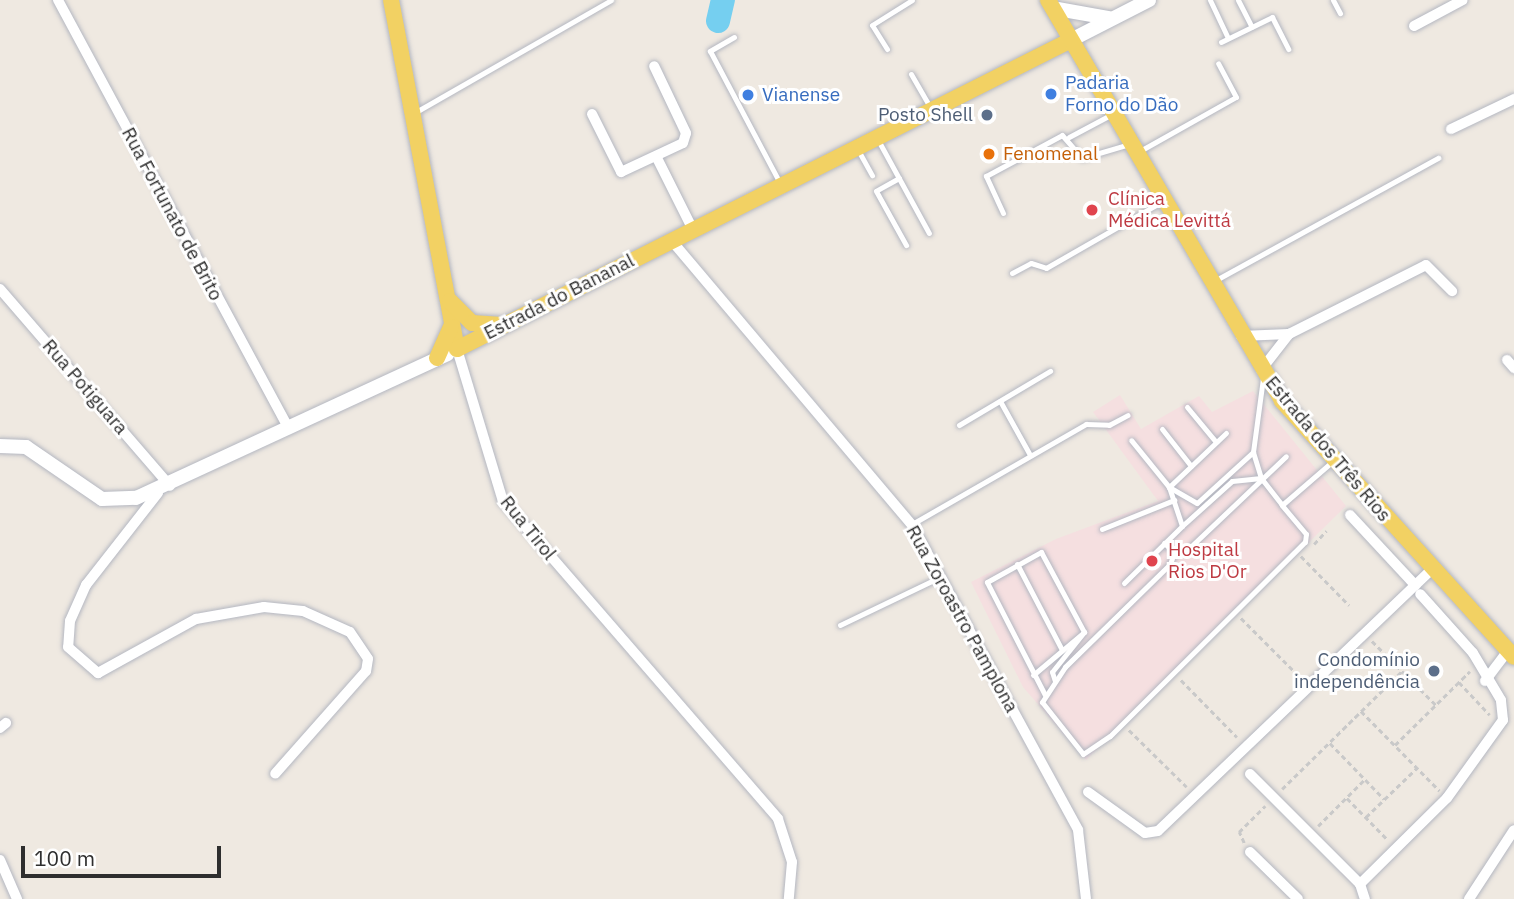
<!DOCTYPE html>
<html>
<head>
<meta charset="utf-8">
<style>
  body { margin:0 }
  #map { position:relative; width:1514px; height:899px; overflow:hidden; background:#efe9e1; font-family:"IBM Plex Sans",sans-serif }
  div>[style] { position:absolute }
  .medical>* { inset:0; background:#f5dfe0 }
  .river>* { height:24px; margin:-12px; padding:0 12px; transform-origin:12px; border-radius:12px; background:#75cff0 }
  .path>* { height:2.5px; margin-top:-1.25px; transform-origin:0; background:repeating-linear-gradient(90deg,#c9c9c9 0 5px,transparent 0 8.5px) }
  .roads { filter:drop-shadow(0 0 2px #b4b7c1) drop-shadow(0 0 2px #b4b7c1) }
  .lane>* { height:5px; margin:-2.5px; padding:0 2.5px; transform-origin:2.5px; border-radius:2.5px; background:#fff }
  .street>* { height:10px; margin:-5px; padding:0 5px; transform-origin:5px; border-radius:5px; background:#fff }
  .secondary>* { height:14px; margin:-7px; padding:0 7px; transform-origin:7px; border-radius:7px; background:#fff }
  .primary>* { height:16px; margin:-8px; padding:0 8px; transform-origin:8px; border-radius:8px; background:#f2d163 }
  .dots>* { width:19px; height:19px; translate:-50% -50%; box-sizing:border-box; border:4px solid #fff; border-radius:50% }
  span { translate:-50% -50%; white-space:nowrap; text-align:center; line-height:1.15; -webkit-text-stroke:6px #fff; paint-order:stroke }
  .shop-label { font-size:19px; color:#366cbe }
  .left { translate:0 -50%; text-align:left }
  .service-label { font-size:19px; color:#4e5e75 }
  .right { translate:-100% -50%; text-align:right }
  .food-label { font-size:19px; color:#c56008 }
  .health-label { font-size:19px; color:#be3a42 }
  .street-label { font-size:19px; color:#2e2e2e }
  .scale { position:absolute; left:21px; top:846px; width:200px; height:32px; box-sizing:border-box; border:4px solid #2e2e2e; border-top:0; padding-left:9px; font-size:21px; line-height:24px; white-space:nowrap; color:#2e2e2e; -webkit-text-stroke:5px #fff; paint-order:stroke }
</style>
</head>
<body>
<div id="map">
  <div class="medical">
    <i style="clip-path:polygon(1253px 391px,1346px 506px,1086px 760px,1023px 687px,971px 582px,1056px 539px,1158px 501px,1093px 412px,1120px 395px,1141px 429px,1199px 396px,1212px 412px)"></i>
  </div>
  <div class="river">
    <i style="left:718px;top:21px;width:22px;rotate:-77deg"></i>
  </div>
  <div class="path">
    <i style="left:1314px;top:544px;width:18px;rotate:-47deg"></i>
    <i style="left:1301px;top:556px;width:69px;rotate:45.6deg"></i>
    <i style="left:1241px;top:618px;width:85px;rotate:45deg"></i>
    <i style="left:1372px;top:641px;width:91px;rotate:45deg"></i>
    <i style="left:1181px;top:680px;width:80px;rotate:45.5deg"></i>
    <i style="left:1459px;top:682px;width:45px;rotate:46.8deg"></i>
    <i style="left:1361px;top:711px;width:112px;rotate:45.4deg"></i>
    <i style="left:1129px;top:730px;width:81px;rotate:44.5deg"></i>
    <i style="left:1330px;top:743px;width:78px;rotate:46deg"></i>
    <i style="left:1395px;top:745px;width:105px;rotate:-44.6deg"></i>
    <i style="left:1282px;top:789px;width:168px;rotate:-44.5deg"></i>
    <i style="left:1347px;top:798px;width:59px;rotate:45.7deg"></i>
    <i style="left:1366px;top:817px;width:71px;rotate:-43.9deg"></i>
    <i style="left:1318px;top:826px;width:66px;rotate:-45deg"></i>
    <i style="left:1244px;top:843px;width:12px;rotate:-114deg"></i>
    <i style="left:1239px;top:832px;width:37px;rotate:-45deg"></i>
  </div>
  <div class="roads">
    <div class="lane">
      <i style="left:1210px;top:0;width:42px;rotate:64.7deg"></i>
      <i style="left:1238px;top:0;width:30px;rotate:63deg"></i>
      <i style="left:1333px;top:0;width:15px;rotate:62deg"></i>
      <i style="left:734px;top:37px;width:28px;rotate:150deg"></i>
      <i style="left:710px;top:51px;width:149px;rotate:62.1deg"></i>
      <i style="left:1221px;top:42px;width:57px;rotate:-26.1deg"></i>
      <i style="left:1272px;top:17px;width:36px;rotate:63deg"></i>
      <i style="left:887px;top:49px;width:28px;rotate:-122deg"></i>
      <i style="left:872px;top:25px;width:47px;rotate:-32deg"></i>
      <i style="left:911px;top:74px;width:38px;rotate:60deg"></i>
      <i style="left:414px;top:113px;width:227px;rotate:-29.8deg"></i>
      <i style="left:1069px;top:137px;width:49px;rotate:-28.1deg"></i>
      <i style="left:878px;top:140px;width:106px;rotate:61.3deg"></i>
      <i style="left:858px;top:150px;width:29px;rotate:61deg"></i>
      <i style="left:1138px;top:152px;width:112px;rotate:-29.3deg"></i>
      <i style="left:1236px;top:97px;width:38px;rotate:-118deg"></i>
      <i style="left:899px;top:178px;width:26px;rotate:151deg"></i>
      <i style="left:876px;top:191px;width:62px;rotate:60.9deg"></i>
      <i style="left:1003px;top:213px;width:41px;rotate:-114.7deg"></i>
      <i style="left:986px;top:176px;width:86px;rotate:-28.3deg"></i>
      <i style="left:1062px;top:135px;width:30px;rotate:49deg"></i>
      <i style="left:1082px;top:158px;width:50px;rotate:-16.3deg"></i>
      <i style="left:1012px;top:273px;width:21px;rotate:-28deg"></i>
      <i style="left:1031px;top:263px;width:16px;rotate:18deg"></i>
      <i style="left:1046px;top:268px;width:135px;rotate:-29.8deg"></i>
      <i style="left:1214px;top:281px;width:256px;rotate:-28.8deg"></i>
      <i style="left:1263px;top:378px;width:75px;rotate:97.7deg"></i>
      <i style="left:1253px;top:452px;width:27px;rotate:73deg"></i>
      <i style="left:1261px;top:478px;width:34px;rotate:52deg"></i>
      <i style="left:1282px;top:505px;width:67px;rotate:-40.8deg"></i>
      <i style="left:1000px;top:401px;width:62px;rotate:60.9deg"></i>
      <i style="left:1187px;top:407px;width:45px;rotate:50.4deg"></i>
      <i style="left:959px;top:425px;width:106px;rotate:-30.7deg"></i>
      <i style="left:1162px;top:429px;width:47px;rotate:51.9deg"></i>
      <i style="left:1226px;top:433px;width:79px;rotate:136.5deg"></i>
      <i style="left:1169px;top:487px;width:32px;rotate:30deg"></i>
      <i style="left:1197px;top:503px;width:76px;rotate:-42.3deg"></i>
      <i style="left:912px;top:524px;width:201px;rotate:-29.9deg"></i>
      <i style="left:1086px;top:424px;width:23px;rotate:2deg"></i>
      <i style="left:1109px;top:425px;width:21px;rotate:-28deg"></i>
      <i style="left:1182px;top:526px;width:67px;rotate:-42deg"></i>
      <i style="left:1232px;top:481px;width:29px;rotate:-6deg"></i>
      <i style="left:1102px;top:529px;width:78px;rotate:-21.9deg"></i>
      <i style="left:1164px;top:543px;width:13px;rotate:42deg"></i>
      <i style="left:1174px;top:552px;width:11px"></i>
      <i style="left:1185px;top:552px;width:139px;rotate:-43.5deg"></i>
      <i style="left:1174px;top:552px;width:13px;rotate:108deg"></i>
      <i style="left:1170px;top:564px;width:147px;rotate:135.6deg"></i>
      <i style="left:1065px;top:667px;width:42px;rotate:123.3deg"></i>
      <i style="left:1042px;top:702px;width:66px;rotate:51.7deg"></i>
      <i style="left:1083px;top:754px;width:32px;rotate:-34deg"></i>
      <i style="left:1110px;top:736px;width:275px;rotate:-44.9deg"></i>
      <i style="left:1305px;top:542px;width:8px;rotate:-83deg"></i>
      <i style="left:1306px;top:534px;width:38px;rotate:-130deg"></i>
      <i style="left:1017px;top:564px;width:97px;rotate:62.4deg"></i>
      <i style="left:1124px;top:583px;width:81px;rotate:-44.5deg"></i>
      <i style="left:1182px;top:526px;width:41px;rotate:-108.4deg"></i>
      <i style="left:1169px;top:487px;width:60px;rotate:-129deg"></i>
      <i style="left:840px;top:625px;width:111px;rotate:-25.6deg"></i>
      <i style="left:1033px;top:675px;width:67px;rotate:-40.1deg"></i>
      <i style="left:1045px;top:695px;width:127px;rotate:-117.2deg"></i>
      <i style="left:987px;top:582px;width:62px;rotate:-29.1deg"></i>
      <i style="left:1041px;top:552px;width:91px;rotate:61.7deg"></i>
      <i style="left:1084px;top:632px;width:51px;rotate:128.7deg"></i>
      <i style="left:1052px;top:672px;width:9px;rotate:72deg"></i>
    </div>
    <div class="street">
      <i style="left:58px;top:0;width:486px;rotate:61.7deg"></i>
      <i style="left:1414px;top:26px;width:55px;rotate:-28deg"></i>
      <i style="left:592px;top:114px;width:65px;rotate:63.4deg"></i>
      <i style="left:621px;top:172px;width:68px;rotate:-25.1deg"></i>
      <i style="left:683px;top:143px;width:10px;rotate:-73deg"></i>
      <i style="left:686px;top:133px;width:74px;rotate:-115.5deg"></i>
      <i style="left:1451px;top:129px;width:70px;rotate:-25.5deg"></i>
      <i style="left:657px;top:158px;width:80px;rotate:63.4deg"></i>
      <i style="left:672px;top:241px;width:372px;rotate:49.8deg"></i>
      <i style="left:912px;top:525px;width:347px;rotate:61.4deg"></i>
      <i style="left:1078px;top:830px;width:69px;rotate:83.4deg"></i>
      <i style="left:0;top:289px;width:260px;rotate:49.2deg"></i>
      <i style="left:1241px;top:336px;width:48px;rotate:-2.4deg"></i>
      <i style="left:1289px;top:334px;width:153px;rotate:-26.7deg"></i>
      <i style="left:1426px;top:265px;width:37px;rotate:45deg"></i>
      <i style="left:457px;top:349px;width:159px;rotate:73.2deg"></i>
      <i style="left:503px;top:501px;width:420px;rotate:49.1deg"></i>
      <i style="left:778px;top:819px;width:45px;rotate:72deg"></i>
      <i style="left:792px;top:862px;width:37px;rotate:95deg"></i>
      <i style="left:1507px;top:360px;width:11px;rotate:49deg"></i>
      <i style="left:1261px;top:370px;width:46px;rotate:-52.1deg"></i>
      <i style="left:158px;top:493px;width:117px;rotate:128deg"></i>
      <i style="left:86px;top:585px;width:39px;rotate:114deg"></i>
      <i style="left:70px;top:621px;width:26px;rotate:94deg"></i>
      <i style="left:68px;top:647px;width:40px;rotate:41deg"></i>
      <i style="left:98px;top:673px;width:112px;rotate:-28.9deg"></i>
      <i style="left:196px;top:619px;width:69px;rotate:-10deg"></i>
      <i style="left:264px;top:607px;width:39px;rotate:6deg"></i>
      <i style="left:303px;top:611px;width:51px;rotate:24.1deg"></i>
      <i style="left:350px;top:632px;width:32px;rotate:56deg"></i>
      <i style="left:368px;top:659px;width:12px;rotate:99deg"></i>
      <i style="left:366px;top:671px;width:137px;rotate:131.5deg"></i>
      <i style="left:1350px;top:515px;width:96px;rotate:47.1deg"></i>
      <i style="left:1485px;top:681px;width:38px;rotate:-53deg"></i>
      <i style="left:0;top:728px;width:8px;rotate:-40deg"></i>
      <i style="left:1250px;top:774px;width:156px;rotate:45deg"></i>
      <i style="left:1360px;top:884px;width:16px;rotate:72deg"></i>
      <i style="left:1088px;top:792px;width:70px;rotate:35.7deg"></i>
      <i style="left:1145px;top:833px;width:13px;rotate:-9deg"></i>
      <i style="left:1158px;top:831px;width:379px;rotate:-43.7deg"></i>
      <i style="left:1250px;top:852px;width:67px;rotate:44.4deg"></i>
      <i style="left:0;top:860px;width:43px;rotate:66.4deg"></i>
      <i style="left:1360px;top:884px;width:122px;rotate:-44.7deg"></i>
      <i style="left:1447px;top:798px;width:96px;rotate:-54.3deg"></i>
      <i style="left:1503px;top:720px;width:20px;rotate:-96deg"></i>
      <i style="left:1501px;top:700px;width:55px;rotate:-120.8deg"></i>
      <i style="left:1473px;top:653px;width:79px;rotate:-131.9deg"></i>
      <i style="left:1469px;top:899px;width:82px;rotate:-56.9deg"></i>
    </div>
    <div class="secondary">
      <i style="left:1052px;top:8px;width:58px;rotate:10deg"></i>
      <i style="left:1069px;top:41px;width:90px;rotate:-27.1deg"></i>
      <i style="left:0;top:446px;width:26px;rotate:2deg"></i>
      <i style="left:26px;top:447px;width:92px;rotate:34.4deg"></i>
      <i style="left:102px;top:499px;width:34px;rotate:-2deg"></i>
      <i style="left:136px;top:498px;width:343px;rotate:-24.8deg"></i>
    </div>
    <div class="primary">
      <i style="left:391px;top:0;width:355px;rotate:79.3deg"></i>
      <i style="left:457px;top:349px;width:685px;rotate:-26.71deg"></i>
      <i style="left:1048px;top:0;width:464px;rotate:59.7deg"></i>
      <i style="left:1282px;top:401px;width:345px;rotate:47.8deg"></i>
      <i style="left:450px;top:301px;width:31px;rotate:45deg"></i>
      <i style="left:472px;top:323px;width:30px;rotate:4deg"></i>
      <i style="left:437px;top:358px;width:34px;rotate:-66deg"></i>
    </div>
  </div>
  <div class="dots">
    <i style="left:1051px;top:94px;background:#3f7fe0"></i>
    <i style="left:748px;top:95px;background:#3f7fe0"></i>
    <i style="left:987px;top:115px;background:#5c6f8a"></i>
    <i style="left:989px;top:154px;background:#e8710a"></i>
    <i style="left:1092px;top:210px;background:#e0444e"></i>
    <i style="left:1152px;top:561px;background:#e0444e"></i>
    <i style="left:1434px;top:671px;background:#5c6f8a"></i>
  </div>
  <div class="shop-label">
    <span class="left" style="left:1065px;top:94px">Padaria<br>Forno do Dão</span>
    <span class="left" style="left:762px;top:95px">Vianense</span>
  </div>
  <div class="service-label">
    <span class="right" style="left:973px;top:115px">Posto Shell</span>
    <span class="right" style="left:1420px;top:671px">Condomínio<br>independência</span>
  </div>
  <div class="food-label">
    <span class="left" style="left:1003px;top:154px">Fenomenal</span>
  </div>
  <div class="health-label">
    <span class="left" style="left:1108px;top:210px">Clínica<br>Médica Levittá</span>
    <span class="left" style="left:1168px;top:561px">Hospital<br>Rios D'Or</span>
  </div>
  <div class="street-label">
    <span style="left:172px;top:214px;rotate:62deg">Rua Fortunato de Brito</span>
    <span style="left:559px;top:297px;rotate:-27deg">Estrada do Bananal</span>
    <span style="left:85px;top:387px;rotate:49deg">Rua Potiguara</span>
    <span style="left:1328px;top:449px;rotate:50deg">Estrada dos Três Rios</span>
    <span style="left:528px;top:528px;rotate:51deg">Rua Tirol</span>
    <span style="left:962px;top:619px;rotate:61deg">Rua Zoroastro Pamplona</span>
  </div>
  <div class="scale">100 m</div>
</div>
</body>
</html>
